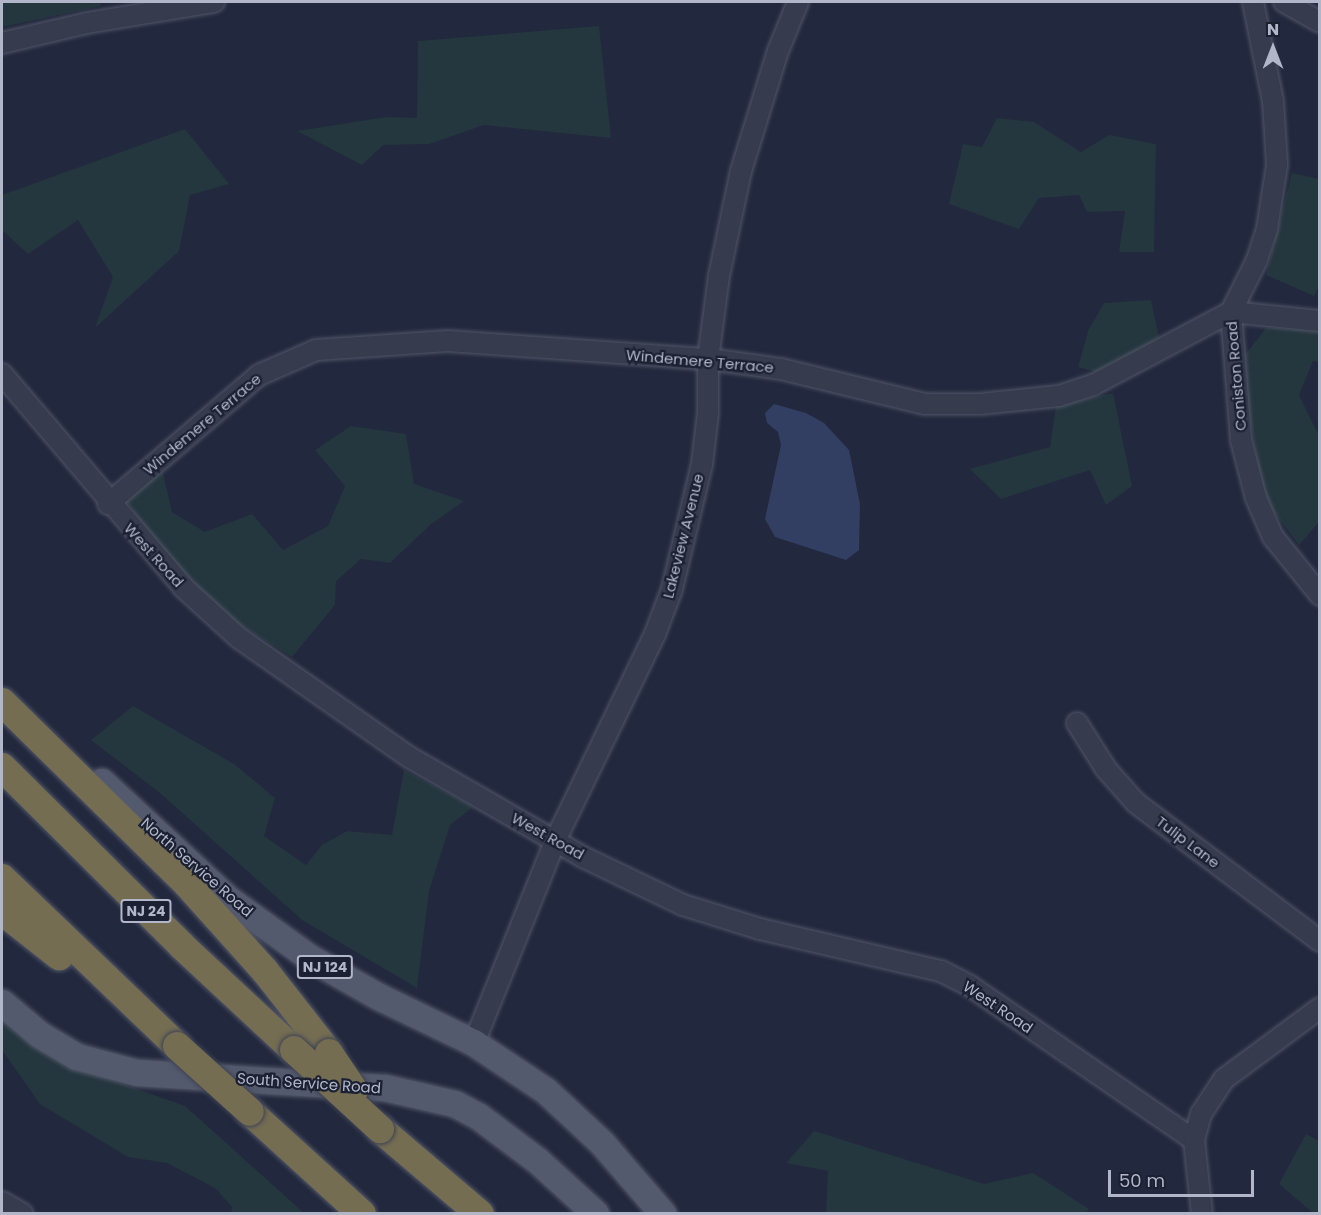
<!DOCTYPE html>
<html>
<head>
<meta charset="utf-8">
<style>
  body { margin:0 }
  #map { position:relative; width:1321px; height:1215px; overflow:hidden; background:#22283d; font-family:Poppins,sans-serif }
  div>[style] { position:absolute }
  .green>* { inset:0; background:#24363e }
  .water>* { inset:0; background:#333e63 }
  .roads { filter:drop-shadow(0 0 2px #515668) drop-shadow(0 0 2px #515668) }
  .minor>* { height:20px; margin:-10px; padding:0 10px; transform-origin:10px; border-radius:10px; background:#363b4d }
  .major>* { height:26px; margin:-13px; padding:0 13px; transform-origin:13px; border-radius:13px; background:#545a6d }
  .highway>* { height:28px; margin:-14px; padding:0 14px; transform-origin:14px; border-radius:14px; background:#746d52 }
  .bridges { filter:drop-shadow(0 0 2px #3e4355) drop-shadow(0 0 2px #3e4355) }
  .highway-bridge>* { height:28px; margin:-14px; padding:0 14px; transform-origin:14px; border-radius:14px; background:#746d52 }
  span { translate:-50% -50%; white-space:nowrap; text-align:center; line-height:1.15; -webkit-text-stroke:4.5px #1b2032; paint-order:stroke }
  .shield-label span { padding:2px 4px; background:#1b2032; border:2px solid; border-radius:4px; -webkit-text-stroke-width:0 }
  .shield-label { font-size:14px; color:#b1b6c9; font-weight:700 }
  .street-label { font-size:15px; color:#b1b6c9 }
  .frame { position:absolute; inset:0; border:3px solid #b1b6c9; pointer-events:none }
  .north { position:absolute; left:1243px; top:18px; width:60px; height:60px; -webkit-text-stroke:4px #1b2032; paint-order:stroke; rotate:0deg; font-size:16px; font-weight:700; line-height:24px; text-align:center; color:#b1b6c9 }
  .north::after { content:''; display:block; margin:auto; width:21px; height:27px; background:#b1b6c9; clip-path:polygon(50% 0,100% 100%,50% 72%,0 100%) }
  .scale { position:absolute; left:1108px; top:1170px; width:146px; height:27px; box-sizing:border-box; border:3px solid #b1b6c9; border-top:0; padding-left:8px; font-size:18px; line-height:21px; white-space:nowrap; color:#b1b6c9; -webkit-text-stroke:4px #1b2032; paint-order:stroke }
</style>
</head>
<body>
<div id="map">
  <div class="green">
    <i style="clip-path:polygon(2px 2px,100px 2px,101px 6px,2px 27px)"></i>
    <i style="clip-path:polygon(599px 26px,611px 138px,484px 125px,429px 144px,383px 145px,362px 165px,297px 131px,386px 117px,417px 118px,418px 41px)"></i>
    <i style="clip-path:polygon(997px 118px,1034px 122px,1081px 152px,1109px 135px,1156px 144px,1154px 252px,1119px 252px,1125px 211px,1087px 212px,1079px 195px,1039px 198px,1019px 229px,949px 204px,963px 144px,982px 147px)"></i>
    <i style="clip-path:polygon(185px 129px,229px 184px,190px 195px,179px 251px,95px 328px,113px 277px,78px 220px,28px 254px,2px 230px,2px 195px)"></i>
    <i style="clip-path:polygon(1292px 173px,1319px 179px,1320px 284px,1314px 296px,1266px 275px)"></i>
    <i style="clip-path:polygon(1151px 300px,1160px 342px,1103px 374px,1078px 367px,1088px 331px,1104px 303px)"></i>
    <i style="clip-path:polygon(1267px 327px,1319px 332px,1319px 362px,1313px 361px,1299px 395px,1319px 436px,1319px 522px,1299px 545px,1264px 499px,1240px 361px)"></i>
    <i style="clip-path:polygon(1113px 393px,1132px 486px,1106px 505px,1090px 470px,1001px 499px,970px 469px,1050px 447px,1056px 406px)"></i>
    <i style="clip-path:polygon(351px 426px,406px 434px,414px 484px,464px 501px,430px 525px,390px 563px,361px 559px,336px 581px,335px 605px,292px 657px,226px 616px,148px 535px,126px 499px,162px 469px,172px 512px,205px 532px,252px 514px,283px 550px,328px 526px,345px 486px,315px 450px)"></i>
    <i style="clip-path:polygon(133px 706px,234px 764px,275px 798px,264px 836px,306px 865px,322px 845px,347px 831px,392px 835px,404px 770px,473px 807px,450px 825px,429px 891px,417px 988px,302px 920px,160px 793px,91px 740px)"></i>
    <i style="clip-path:polygon(2px 1009px,95px 1074px,185px 1106px,304px 1213px,231px 1213px,232px 1207px,215px 1188px,167px 1163px,128px 1157px,40px 1104px,2px 1050px)"></i>
    <i style="clip-path:polygon(814px 1131px,984px 1184px,1033px 1173px,1089px 1209px,1084px 1214px,826px 1213px,828px 1171px,786px 1163px)"></i>
    <i style="clip-path:polygon(1306px 1134px,1319px 1141px,1319px 1213px,1313px 1213px,1279px 1184px)"></i>
  </div>
  <div class="water">
    <i style="clip-path:polygon(774px 404px,806px 413px,824px 423px,849px 450px,860px 504px,859px 550px,846px 560px,775px 537px,765px 519px,781px 445px,778px 432px,767px 423px,765px 413px)"></i>
  </div>
  <div class="roads">
    <div class="minor">
      <i style="left:1253px;top:2px;width:101px;rotate:78.6deg"></i>
      <i style="left:1273px;top:101px;width:64px;rotate:86.4deg"></i>
      <i style="left:1277px;top:165px;width:65px;rotate:98.9deg"></i>
      <i style="left:1267px;top:229px;width:33px;rotate:108deg"></i>
      <i style="left:1257px;top:260px;width:58px;rotate:116.6deg"></i>
      <i style="left:1231px;top:312px;width:128px;rotate:85.5deg"></i>
      <i style="left:1241px;top:440px;width:60px;rotate:75.5deg"></i>
      <i style="left:1256px;top:498px;width:43px;rotate:66.4deg"></i>
      <i style="left:1273px;top:537px;width:75px;rotate:51deg"></i>
      <i style="left:1284px;top:2px;width:41px;rotate:29.1deg"></i>
      <i style="left:2px;top:43px;width:87px;rotate:-13.2deg"></i>
      <i style="left:87px;top:23px;width:129px;rotate:-9.4deg"></i>
      <i style="left:2px;top:374px;width:281px;rotate:49.6deg"></i>
      <i style="left:184px;top:588px;width:74px;rotate:42.3deg"></i>
      <i style="left:239px;top:638px;width:208px;rotate:35deg"></i>
      <i style="left:409px;top:757px;width:201px;rotate:29.9deg"></i>
      <i style="left:583px;top:857px;width:111px;rotate:25.6deg"></i>
      <i style="left:683px;top:905px;width:81px;rotate:17.3deg"></i>
      <i style="left:760px;top:929px;width:186px;rotate:13.1deg"></i>
      <i style="left:941px;top:971px;width:33px;rotate:27deg"></i>
      <i style="left:970px;top:986px;width:272px;rotate:34.5deg"></i>
      <i style="left:108px;top:504px;width:199px;rotate:-40.5deg"></i>
      <i style="left:259px;top:375px;width:62px;rotate:-23.7deg"></i>
      <i style="left:316px;top:350px;width:132px;rotate:-3.9deg"></i>
      <i style="left:448px;top:341px;width:261px;rotate:4deg"></i>
      <i style="left:708px;top:359px;width:74px;rotate:7.8deg"></i>
      <i style="left:781px;top:369px;width:148px;rotate:13.7deg"></i>
      <i style="left:925px;top:404px;width:55px"></i>
      <i style="left:980px;top:404px;width:79px;rotate:-5.8deg"></i>
      <i style="left:1059px;top:396px;width:36px;rotate:-18deg"></i>
      <i style="left:1093px;top:385px;width:156px;rotate:-27.9deg"></i>
      <i style="left:1231px;top:312px;width:89px;rotate:5.8deg"></i>
      <i style="left:1077px;top:723px;width:54px;rotate:57.8deg"></i>
      <i style="left:1106px;top:769px;width:45px;rotate:48.6deg"></i>
      <i style="left:1136px;top:803px;width:230px;rotate:36.9deg"></i>
      <i style="left:474px;top:1043px;width:218px;rotate:-68.1deg"></i>
      <i style="left:555px;top:841px;width:230px;rotate:-64.2deg"></i>
      <i style="left:655px;top:634px;width:48px;rotate:-69.3deg"></i>
      <i style="left:672px;top:589px;width:129px;rotate:-76.5deg"></i>
      <i style="left:702px;top:464px;width:51px;rotate:-83.3deg"></i>
      <i style="left:708px;top:413px;width:54px;rotate:-90deg"></i>
      <i style="left:708px;top:359px;width:84px;rotate:-82.5deg"></i>
      <i style="left:719px;top:276px;width:107px;rotate:-78.2deg"></i>
      <i style="left:741px;top:171px;width:126px;rotate:-72.9deg"></i>
      <i style="left:778px;top:51px;width:53px;rotate:-67.8deg"></i>
      <i style="left:2px;top:1202px;width:24px;rotate:30deg"></i>
      <i style="left:1202px;top:1214px;width:74px;rotate:-96.2deg"></i>
      <i style="left:1194px;top:1140px;width:27px;rotate:-75deg"></i>
      <i style="left:1201px;top:1114px;width:42px;rotate:-56.7deg"></i>
      <i style="left:1224px;top:1079px;width:119px;rotate:-36.5deg"></i>
    </div>
    <div class="major">
      <i style="left:102px;top:782px;width:172px;rotate:42.9deg"></i>
      <i style="left:228px;top:899px;width:101px;rotate:35.7deg"></i>
      <i style="left:310px;top:958px;width:79px;rotate:29.5deg"></i>
      <i style="left:379px;top:997px;width:106px;rotate:25.8deg"></i>
      <i style="left:474px;top:1043px;width:87px;rotate:33.7deg"></i>
      <i style="left:546px;top:1091px;width:76px;rotate:42.9deg"></i>
      <i style="left:602px;top:1143px;width:94px;rotate:49.3deg"></i>
      <i style="left:2px;top:1003px;width:50px;rotate:40.1deg"></i>
      <i style="left:40px;top:1035px;width:43px;rotate:30.7deg"></i>
      <i style="left:77px;top:1057px;width:62px;rotate:14.9deg"></i>
      <i style="left:137px;top:1073px;width:248px;rotate:3.5deg"></i>
      <i style="left:385px;top:1088px;width:72px;rotate:12.9deg"></i>
      <i style="left:455px;top:1104px;width:26px;rotate:28deg"></i>
      <i style="left:478px;top:1116px;width:76px;rotate:37deg"></i>
      <i style="left:539px;top:1162px;width:77px;rotate:42.4deg"></i>
    </div>
    <div class="highway">
      <i style="left:2px;top:702px;width:260px;rotate:44.5deg"></i>
      <i style="left:187px;top:884px;width:117px;rotate:48.1deg"></i>
      <i style="left:265px;top:971px;width:104px;rotate:52deg"></i>
      <i style="left:2px;top:767px;width:254px;rotate:44.8deg"></i>
      <i style="left:182px;top:946px;width:153px;rotate:42.9deg"></i>
      <i style="left:2px;top:878px;width:243px;rotate:43.8deg"></i>
      <i style="left:2px;top:911px;width:73px;rotate:38.3deg"></i>
      <i style="left:250px;top:1112px;width:151px;rotate:42.3deg"></i>
      <i style="left:380px;top:1129px;width:131px;rotate:40.4deg"></i>
    </div>
  </div>
  <div class="bridges">
    <div class="highway-bridge">
      <i style="left:177px;top:1046px;width:98px;rotate:42.1deg"></i>
      <i style="left:294px;top:1050px;width:117px;rotate:42.6deg"></i>
      <i style="left:329px;top:1053px;width:45px;rotate:56deg"></i>
    </div>
  </div>
  <div class="shield-label">
    <span style="left:146px;top:911px">NJ 24</span>
    <span style="left:325px;top:967px">NJ 124</span>
  </div>
  <div class="street-label">
    <span style="left:700px;top:361px;rotate:5deg">Windemere Terrace</span>
    <span style="left:1236px;top:376px;rotate:-95deg">Coniston Road</span>
    <span style="left:202px;top:424px;rotate:-40deg">Windemere Terrace</span>
    <span style="left:683px;top:536px;rotate:-76deg">Lakeview Avenue</span>
    <span style="left:154px;top:555px;rotate:48deg">West Road</span>
    <span style="left:548px;top:836px;rotate:29deg">West Road</span>
    <span style="left:1188px;top:842px;rotate:37deg">Tulip Lane</span>
    <span style="left:197px;top:867px;rotate:41deg">North Service Road</span>
    <span style="left:998px;top:1007px;rotate:34deg">West Road</span>
    <span style="left:309px;top:1083px;rotate:4deg">South Service Road</span>
  </div>
  <div class="frame"></div>
  <div class="north">N</div>
  <div class="scale">50 m</div>
</div>
</body>
</html>
